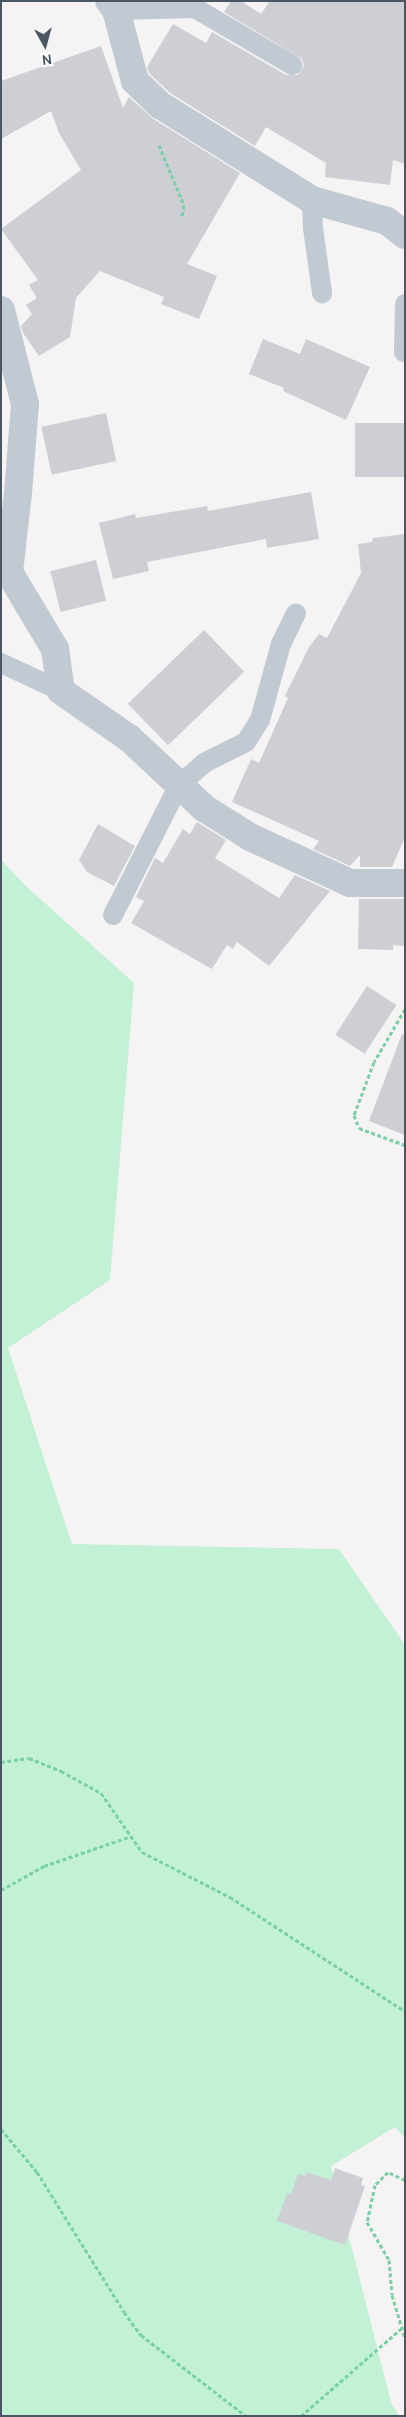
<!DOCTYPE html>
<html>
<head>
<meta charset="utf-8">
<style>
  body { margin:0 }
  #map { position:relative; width:406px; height:2417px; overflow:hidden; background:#f5f3f3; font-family:Cabin,sans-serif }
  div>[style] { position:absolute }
  .green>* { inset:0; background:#c3f1d5 }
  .building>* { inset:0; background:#cdcfd5; transform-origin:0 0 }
  .path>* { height:3px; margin-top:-1.5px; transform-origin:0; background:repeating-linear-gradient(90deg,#7ad0a6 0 4px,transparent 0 6.5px) }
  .service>* { height:20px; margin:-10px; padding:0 10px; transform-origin:10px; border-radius:10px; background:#c1cad2 }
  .minor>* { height:28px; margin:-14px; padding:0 14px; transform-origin:14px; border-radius:14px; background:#c1cad2 }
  span { translate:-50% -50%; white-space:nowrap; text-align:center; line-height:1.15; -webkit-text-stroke:4px #fff; paint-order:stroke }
  .frame { position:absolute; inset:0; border:2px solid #4a5661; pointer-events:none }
  .north { position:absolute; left:20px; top:20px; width:50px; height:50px; -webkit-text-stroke:4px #fff; paint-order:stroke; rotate:173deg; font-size:14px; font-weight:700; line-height:20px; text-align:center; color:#4a5661 }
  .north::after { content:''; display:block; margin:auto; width:18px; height:22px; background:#4a5661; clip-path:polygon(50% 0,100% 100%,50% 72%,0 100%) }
</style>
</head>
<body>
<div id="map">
  <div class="green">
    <i style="clip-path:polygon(1px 860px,27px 887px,134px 983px,110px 1280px,8px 1348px,72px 1544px,339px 1549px,405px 1645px,405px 2138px,395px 2127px,331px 2166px,391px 2402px,399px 2416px,1px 2416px)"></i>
  </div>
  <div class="building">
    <i style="clip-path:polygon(231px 1px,241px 1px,261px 14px,270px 1px,405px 1px,405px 164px,393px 160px,390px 185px,325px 177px,326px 163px,266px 127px,255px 146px,170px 93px,149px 73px,147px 67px,173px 24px,206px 43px,212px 32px,286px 75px,298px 75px,304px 66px,302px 59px,224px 12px)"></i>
    <i style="clip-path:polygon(101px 46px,123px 108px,129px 97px,152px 118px,240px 173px,187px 264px,217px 276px,199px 319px,161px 304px,164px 297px,100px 271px,76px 298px,70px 337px,39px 356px,23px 333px,21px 326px,32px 314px,26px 305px,37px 298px,29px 285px,38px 280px,1px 229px,81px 170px,59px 133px,51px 111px,1px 139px,1px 81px)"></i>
    <i style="clip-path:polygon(263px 339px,300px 354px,306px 339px,370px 367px,346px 420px,283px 391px,284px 388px,249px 374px)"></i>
    <i style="left:106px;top:413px;width:49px;height:66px;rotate:78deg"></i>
    <i style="left:405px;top:423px;width:54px;height:50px;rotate:90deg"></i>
    <i style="clip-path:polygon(311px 492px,319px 539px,267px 548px,266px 539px,147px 562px,149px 571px,113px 579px,99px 523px,135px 514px,136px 518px,207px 506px,208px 511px)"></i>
    <i style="clip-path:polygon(405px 534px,405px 837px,392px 867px,360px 867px,360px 855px,350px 866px,313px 849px,319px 841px,232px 802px,251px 759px,259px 763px,288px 698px,285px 696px,309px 647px,319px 634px,327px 638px,361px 573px,358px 544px,372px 542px,373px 538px)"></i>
    <i style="left:96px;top:560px;width:42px;height:47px;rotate:76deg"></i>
    <i style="left:204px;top:630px;width:58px;height:106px;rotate:46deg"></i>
    <i style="clip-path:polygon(197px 822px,226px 840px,215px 858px,279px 898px,295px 875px,330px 891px,269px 966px,237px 942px,233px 949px,227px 945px,212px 969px,131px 923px,144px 901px,136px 897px,155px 858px,163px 863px,183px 829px,190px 834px)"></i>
    <i style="clip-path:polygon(98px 824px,135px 846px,114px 886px,87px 872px,79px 860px)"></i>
    <i style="clip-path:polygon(359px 899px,405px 899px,405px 946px,393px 945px,393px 950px,358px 949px)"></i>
    <i style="left:367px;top:986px;width:35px;height:58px;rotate:33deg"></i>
    <i style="clip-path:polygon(402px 1034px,405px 1035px,405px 1135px,369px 1121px)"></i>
    <i style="clip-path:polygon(335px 2168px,363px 2178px,361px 2185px,365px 2186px,345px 2245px,277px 2221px,287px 2193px,291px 2194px,298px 2174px,305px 2176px,306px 2172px,331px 2180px)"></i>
  </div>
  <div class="path">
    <i style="left:159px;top:145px;width:65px;rotate:67.4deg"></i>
    <i style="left:184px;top:205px;width:13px;rotate:99deg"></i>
    <i style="left:405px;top:1009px;width:61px;rotate:120.3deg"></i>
    <i style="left:374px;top:1062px;width:57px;rotate:110.7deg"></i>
    <i style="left:354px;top:1115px;width:14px;rotate:69deg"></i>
    <i style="left:359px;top:1128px;width:49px;rotate:20.3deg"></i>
    <i style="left:1px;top:1762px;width:28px;rotate:-8deg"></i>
    <i style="left:29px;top:1758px;width:35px;rotate:22deg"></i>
    <i style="left:61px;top:1771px;width:46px;rotate:28.8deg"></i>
    <i style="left:101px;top:1793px;width:72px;rotate:55.2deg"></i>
    <i style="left:142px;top:1852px;width:99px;rotate:27.1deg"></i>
    <i style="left:230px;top:1897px;width:209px;rotate:33.1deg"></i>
    <i style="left:1px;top:1890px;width:49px;rotate:-29.2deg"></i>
    <i style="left:44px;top:1866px;width:92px;rotate:-19deg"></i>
    <i style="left:1px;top:2129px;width:56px;rotate:50.1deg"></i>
    <i style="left:37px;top:2172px;width:165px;rotate:58.1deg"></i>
    <i style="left:124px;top:2312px;width:29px;rotate:54deg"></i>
    <i style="left:141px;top:2335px;width:133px;rotate:37.6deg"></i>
    <i style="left:405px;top:2180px;width:19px;rotate:-155deg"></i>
    <i style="left:388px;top:2172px;width:18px;rotate:135deg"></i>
    <i style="left:375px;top:2185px;width:38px;rotate:102deg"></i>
    <i style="left:367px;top:2222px;width:44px;rotate:59.9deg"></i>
    <i style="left:389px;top:2260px;width:35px;rotate:85deg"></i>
    <i style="left:392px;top:2295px;width:45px;rotate:73.2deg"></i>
    <i style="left:301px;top:2416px;width:134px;rotate:-41.1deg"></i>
  </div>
  <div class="service">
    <i style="left:116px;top:10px;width:79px;rotate:-1.5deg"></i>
    <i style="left:195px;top:8px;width:113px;rotate:30.4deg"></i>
    <i style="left:312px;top:200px;width:28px;rotate:88deg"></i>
    <i style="left:313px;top:228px;width:66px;rotate:82.1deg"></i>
    <i style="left:404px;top:352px;width:48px;rotate:-88.8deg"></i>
    <i style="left:1px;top:663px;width:66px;rotate:25deg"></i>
    <i style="left:113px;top:915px;width:146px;rotate:-63.1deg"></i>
    <i style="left:179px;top:785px;width:33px;rotate:-41deg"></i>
    <i style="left:204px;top:763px;width:47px;rotate:-26.6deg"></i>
    <i style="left:246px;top:742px;width:26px;rotate:-58deg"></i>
    <i style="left:260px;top:720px;width:79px;rotate:-74.6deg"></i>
    <i style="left:281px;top:644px;width:34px;rotate:-64deg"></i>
  </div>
  <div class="minor">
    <i style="left:109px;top:1px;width:11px;rotate:52deg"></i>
    <i style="left:116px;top:10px;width:73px;rotate:75deg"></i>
    <i style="left:135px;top:81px;width:35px;rotate:44deg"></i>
    <i style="left:160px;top:105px;width:179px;rotate:32deg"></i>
    <i style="left:312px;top:200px;width:78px;rotate:15.6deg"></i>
    <i style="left:387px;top:221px;width:23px;rotate:38deg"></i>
    <i style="left:1px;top:310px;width:97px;rotate:75.7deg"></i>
    <i style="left:25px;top:404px;width:89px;rotate:94.5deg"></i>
    <i style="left:18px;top:493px;width:80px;rotate:96.5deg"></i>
    <i style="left:9px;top:572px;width:90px;rotate:59.1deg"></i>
    <i style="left:55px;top:649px;width:42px;rotate:81.9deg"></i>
    <i style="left:61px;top:691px;width:83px;rotate:34.7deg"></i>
    <i style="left:129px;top:738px;width:103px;rotate:43deg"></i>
    <i style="left:204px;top:808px;width:54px;rotate:32.2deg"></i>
    <i style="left:250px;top:837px;width:110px;rotate:24.7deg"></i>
    <i style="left:350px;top:883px;width:55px"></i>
  </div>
  <div class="frame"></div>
  <div class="north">N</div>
</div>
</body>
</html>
